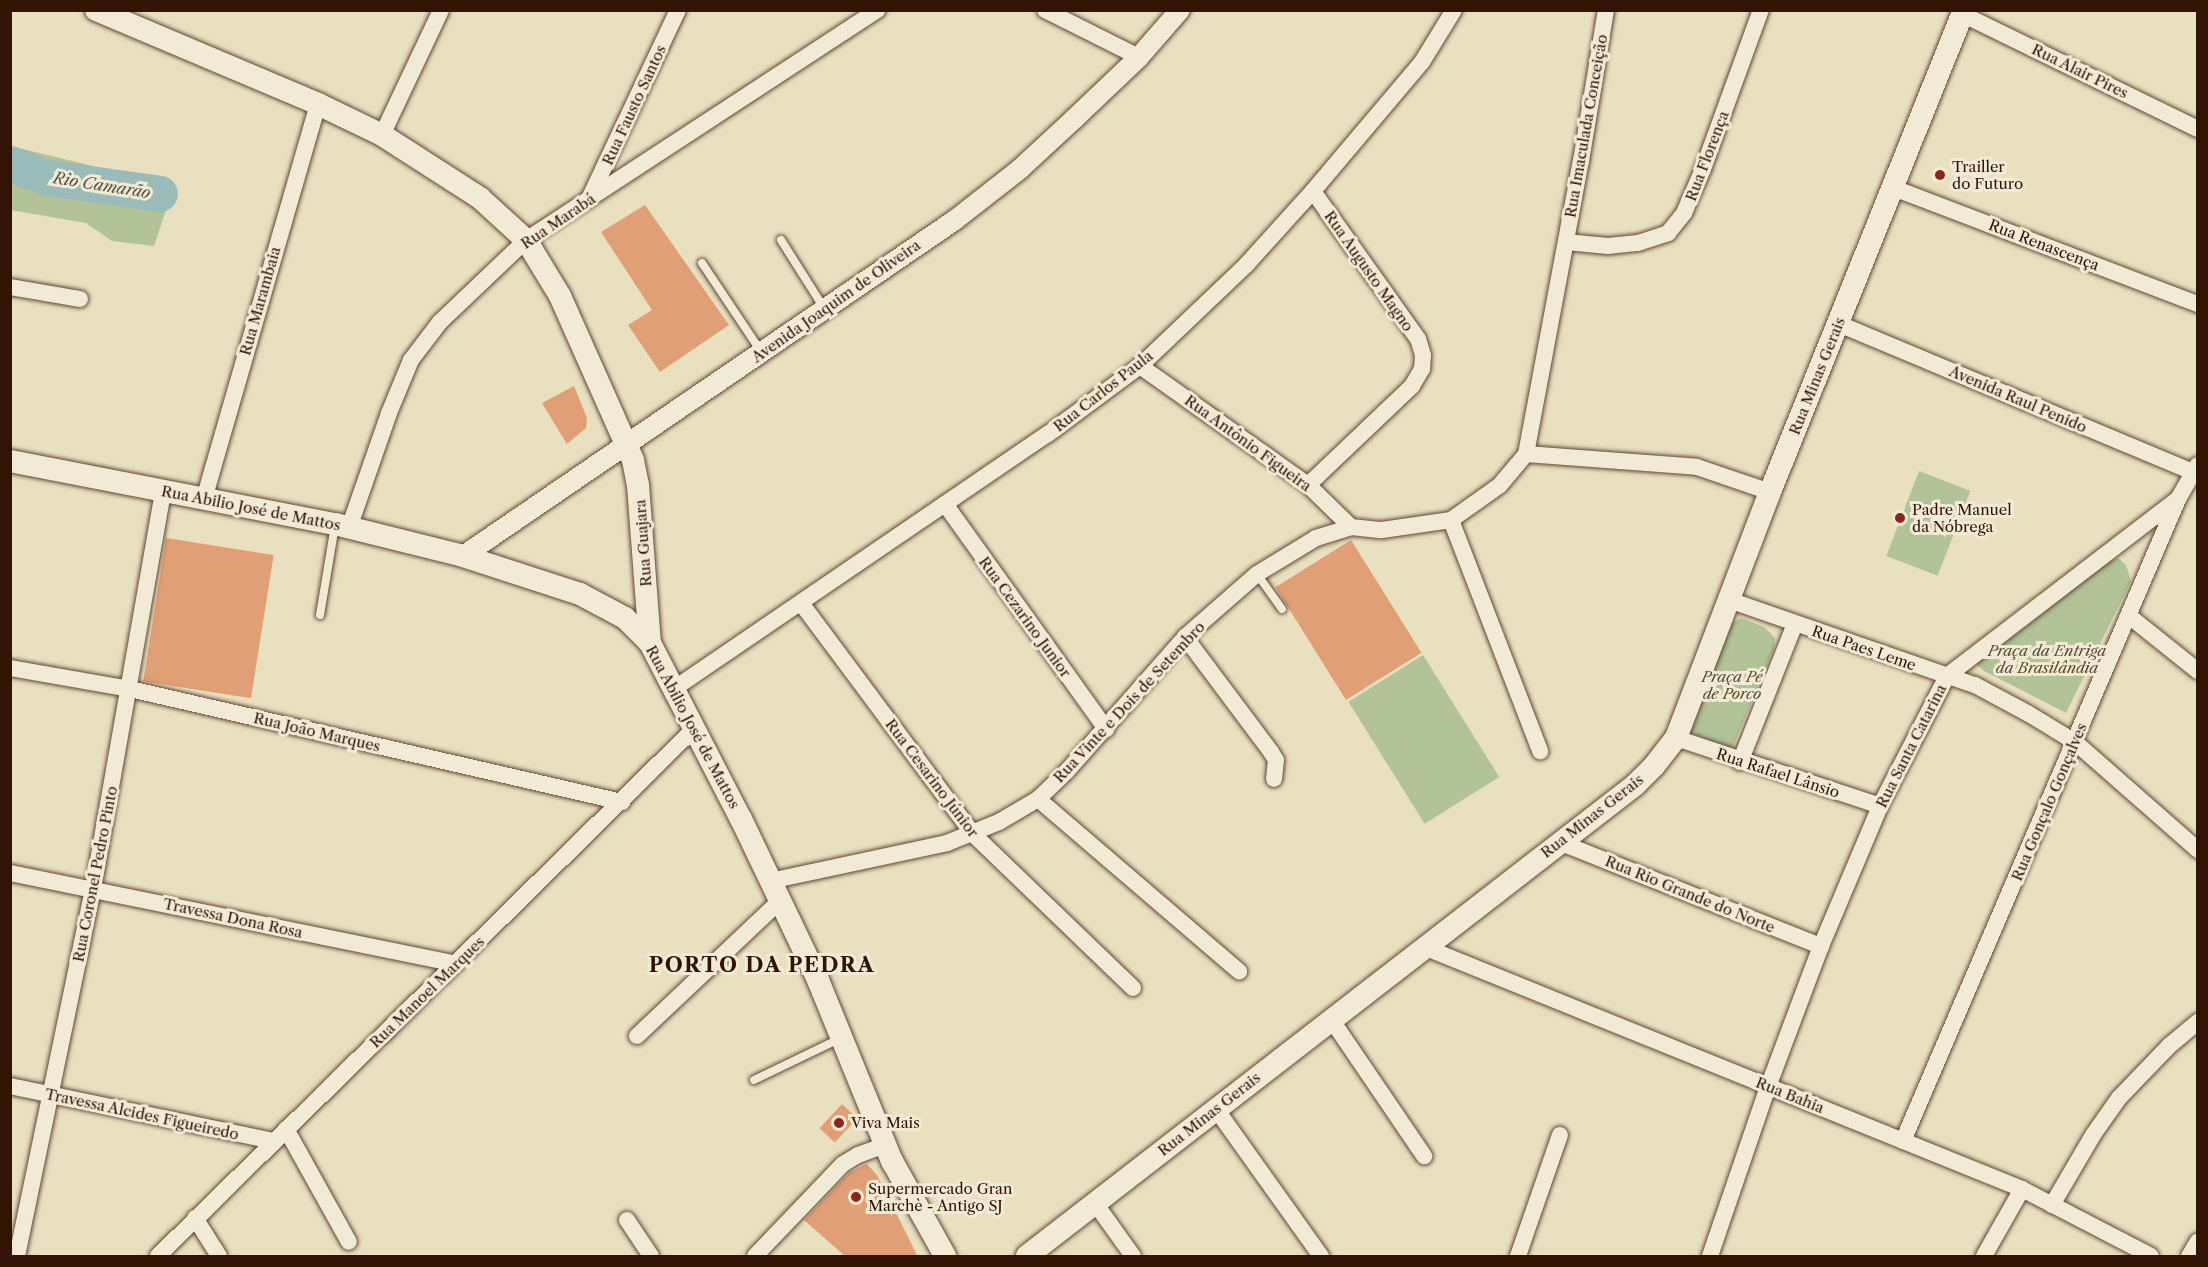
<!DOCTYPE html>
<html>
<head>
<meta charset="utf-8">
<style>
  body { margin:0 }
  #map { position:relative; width:2208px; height:1267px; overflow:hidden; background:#e9e0c0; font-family:"Libre Caslon Text",serif }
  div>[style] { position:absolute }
  .green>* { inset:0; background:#b1c397; transform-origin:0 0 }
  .river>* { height:36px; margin:-18px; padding:0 18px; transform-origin:18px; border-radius:18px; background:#99bbb9 }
  .building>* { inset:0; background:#e09f74; transform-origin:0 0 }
  .roads { filter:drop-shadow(0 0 2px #604734) drop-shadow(0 0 2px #604734) }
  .service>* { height:8px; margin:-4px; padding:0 4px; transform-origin:4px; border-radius:4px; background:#f1ebd6 }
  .minor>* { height:16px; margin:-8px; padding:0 8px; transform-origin:8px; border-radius:8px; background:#f1ebd6 }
  .tertiary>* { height:20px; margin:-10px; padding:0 10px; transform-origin:10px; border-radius:10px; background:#f1ebd6 }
  .secondary>* { height:22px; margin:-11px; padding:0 11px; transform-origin:11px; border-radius:11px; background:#f1ebd6 }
  .dots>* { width:16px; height:16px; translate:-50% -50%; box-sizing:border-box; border:3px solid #f1ebd6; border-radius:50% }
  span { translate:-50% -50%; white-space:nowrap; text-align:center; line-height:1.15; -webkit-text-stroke:6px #f1ebd6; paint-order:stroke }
  .street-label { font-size:15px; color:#321405 }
  .poi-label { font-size:15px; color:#321405 }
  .left { translate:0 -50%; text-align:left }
  .park-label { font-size:15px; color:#584931; font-style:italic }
  .water-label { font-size:16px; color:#564e44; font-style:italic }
  .district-label { font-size:21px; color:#321405; font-weight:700; letter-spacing:1.5px }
  .frame { position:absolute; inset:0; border:12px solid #321405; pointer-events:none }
</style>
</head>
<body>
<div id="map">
  <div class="green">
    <i style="clip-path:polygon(10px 146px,147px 179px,170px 198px,154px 246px,112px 241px,86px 223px,11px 210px)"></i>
    <i style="left:1919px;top:471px;width:55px;height:91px;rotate:21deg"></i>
    <i style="clip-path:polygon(2118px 558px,2126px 565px,2131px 581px,2066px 713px,1984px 671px,1975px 663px,2108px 562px)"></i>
    <i style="clip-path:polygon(1741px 618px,1764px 627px,1775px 638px,1775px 646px,1732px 749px,1689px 732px,1732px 623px)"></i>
    <i style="left:1423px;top:655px;width:144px;height:88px;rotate:58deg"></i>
  </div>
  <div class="river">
    <i style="left:10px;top:164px;width:40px;rotate:20.2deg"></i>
    <i style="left:48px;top:178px;width:113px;rotate:8.1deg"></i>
  </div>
  <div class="building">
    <i style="clip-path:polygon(645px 205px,729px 325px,660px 372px,628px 325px,652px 310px,601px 232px)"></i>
    <i style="clip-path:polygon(574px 386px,587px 418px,586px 428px,567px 444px,542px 403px)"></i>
    <i style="left:166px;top:538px;width:109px;height:145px;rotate:9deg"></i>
    <i style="left:1351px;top:540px;width:133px;height:89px;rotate:58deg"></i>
    <i style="left:842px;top:1104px;width:21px;height:33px;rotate:43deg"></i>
    <i style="clip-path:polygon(867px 1164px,877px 1175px,918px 1257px,846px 1257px,804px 1220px,850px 1172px)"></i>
  </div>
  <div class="roads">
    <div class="service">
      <i style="left:781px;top:240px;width:80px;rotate:57.7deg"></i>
      <i style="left:702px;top:263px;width:108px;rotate:56.3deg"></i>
      <i style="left:1257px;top:574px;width:43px;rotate:54.5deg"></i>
      <i style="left:320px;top:615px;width:91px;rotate:-80.5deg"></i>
      <i style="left:754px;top:1080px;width:97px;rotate:-25.8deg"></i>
    </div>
    <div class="minor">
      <i style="left:1045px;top:10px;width:105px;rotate:26.6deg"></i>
      <i style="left:1962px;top:14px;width:263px;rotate:26deg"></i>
      <i style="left:382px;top:135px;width:138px;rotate:-64.7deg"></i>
      <i style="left:1891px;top:187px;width:329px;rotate:20.9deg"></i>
      <i style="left:590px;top:197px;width:207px;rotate:-64.8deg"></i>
      <i style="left:1566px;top:242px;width:42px;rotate:5.4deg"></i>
      <i style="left:1608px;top:246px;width:30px;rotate:-6deg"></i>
      <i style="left:1638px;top:243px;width:32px;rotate:-18deg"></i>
      <i style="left:1668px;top:233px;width:26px;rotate:-51deg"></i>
      <i style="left:1684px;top:213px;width:48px;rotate:-66.6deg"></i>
      <i style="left:1703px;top:169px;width:169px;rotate:-70deg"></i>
      <i style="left:10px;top:287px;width:71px;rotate:9.7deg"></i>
      <i style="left:1839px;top:324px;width:389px;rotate:22.7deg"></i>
      <i style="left:1140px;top:366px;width:206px;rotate:35.3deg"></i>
      <i style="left:1308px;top:485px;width:60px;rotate:44.3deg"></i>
      <i style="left:1526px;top:454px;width:171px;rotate:4.3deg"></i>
      <i style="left:1697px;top:467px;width:77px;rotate:18.9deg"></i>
      <i style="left:1308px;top:485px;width:144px;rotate:-43.6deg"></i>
      <i style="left:1412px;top:386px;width:20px;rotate:-60deg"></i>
      <i style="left:1422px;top:369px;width:14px;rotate:-86deg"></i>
      <i style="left:1423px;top:355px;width:17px;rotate:-107deg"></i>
      <i style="left:1418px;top:339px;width:181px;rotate:-125.4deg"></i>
      <i style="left:204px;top:499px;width:411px;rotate:-73.9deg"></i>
      <i style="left:945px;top:504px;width:277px;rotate:54.4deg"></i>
      <i style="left:1451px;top:520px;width:248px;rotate:68.9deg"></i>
      <i style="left:349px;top:528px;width:122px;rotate:-70.8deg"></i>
      <i style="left:389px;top:413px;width:57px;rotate:-67.5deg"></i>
      <i style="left:411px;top:360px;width:48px;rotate:-52.7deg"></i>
      <i style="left:440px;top:322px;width:119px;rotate:-43.6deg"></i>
      <i style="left:526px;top:240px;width:420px;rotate:-33.2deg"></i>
      <i style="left:1729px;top:600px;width:260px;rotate:19.1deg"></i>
      <i style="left:1975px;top:685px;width:61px;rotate:28.2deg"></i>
      <i style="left:2029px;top:714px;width:54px;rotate:31.3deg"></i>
      <i style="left:2075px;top:742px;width:164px;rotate:41.3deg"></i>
      <i style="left:801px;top:603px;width:288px;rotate:53.3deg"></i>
      <i style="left:973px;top:834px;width:222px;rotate:43.9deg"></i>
      <i style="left:2129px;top:616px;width:88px;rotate:38.6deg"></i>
      <i style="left:1185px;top:637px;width:144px;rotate:53.2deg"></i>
      <i style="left:1271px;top:752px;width:9px;rotate:58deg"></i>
      <i style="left:1276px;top:760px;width:19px;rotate:96deg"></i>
      <i style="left:10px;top:668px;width:122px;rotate:9.9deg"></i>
      <i style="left:130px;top:689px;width:505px;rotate:12.94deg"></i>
      <i style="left:675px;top:688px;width:451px;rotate:-34.3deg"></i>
      <i style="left:1048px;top:434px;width:114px;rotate:-36.5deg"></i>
      <i style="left:1140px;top:366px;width:148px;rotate:-43.6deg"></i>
      <i style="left:1247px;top:264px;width:98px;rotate:-47.9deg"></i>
      <i style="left:1313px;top:191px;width:169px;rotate:-49.8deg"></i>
      <i style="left:1422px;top:62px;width:61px;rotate:-58.4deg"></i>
      <i style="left:1676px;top:738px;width:215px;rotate:18.4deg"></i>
      <i style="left:1740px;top:762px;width:149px;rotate:-68.3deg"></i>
      <i style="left:1038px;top:799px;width:265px;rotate:40.6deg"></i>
      <i style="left:1559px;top:842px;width:282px;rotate:21.7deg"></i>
      <i style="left:10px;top:873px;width:455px;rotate:11.5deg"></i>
      <i style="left:770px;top:881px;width:181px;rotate:-12.1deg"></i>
      <i style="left:947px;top:843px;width:56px;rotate:-22deg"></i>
      <i style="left:999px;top:822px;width:45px;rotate:-30.5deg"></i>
      <i style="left:1038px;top:799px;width:40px;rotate:-44deg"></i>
      <i style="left:1067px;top:771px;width:179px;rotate:-48.6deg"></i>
      <i style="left:1185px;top:637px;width:96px;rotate:-41.2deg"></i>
      <i style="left:1257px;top:574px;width:69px;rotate:-31.4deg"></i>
      <i style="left:1316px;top:538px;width:37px;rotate:-17deg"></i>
      <i style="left:1351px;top:527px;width:31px;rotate:6deg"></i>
      <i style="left:1382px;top:530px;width:70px;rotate:-8.2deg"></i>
      <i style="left:1451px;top:520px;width:60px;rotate:-35.5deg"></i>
      <i style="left:1500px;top:485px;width:40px;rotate:-50deg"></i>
      <i style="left:1526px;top:454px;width:298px;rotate:-79.4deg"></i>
      <i style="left:1581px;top:161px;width:153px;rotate:-80.6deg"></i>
      <i style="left:1424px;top:947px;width:645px;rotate:22.03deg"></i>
      <i style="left:2022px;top:1189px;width:145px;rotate:27.4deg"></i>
      <i style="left:1331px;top:1019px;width:166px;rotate:55.8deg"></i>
      <i style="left:637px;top:1036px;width:197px;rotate:-43.4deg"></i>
      <i style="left:10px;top:1086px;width:270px;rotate:11.8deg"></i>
      <i style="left:1216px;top:1109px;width:181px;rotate:54.5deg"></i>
      <i style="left:286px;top:1129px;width:129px;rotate:60.9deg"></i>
      <i style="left:1903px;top:1141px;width:698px;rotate:-66.81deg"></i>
      <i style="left:2178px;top:499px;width:39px;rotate:-60deg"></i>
      <i style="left:1095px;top:1203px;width:65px;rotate:54.4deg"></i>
      <i style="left:2052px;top:1205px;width:81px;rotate:-59.6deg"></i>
      <i style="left:2093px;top:1135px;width:45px;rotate:-54.9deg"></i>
      <i style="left:2119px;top:1098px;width:72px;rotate:-46.1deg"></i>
      <i style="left:2169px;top:1046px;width:38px;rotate:-40deg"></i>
      <i style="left:195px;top:1218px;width:45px;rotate:57.7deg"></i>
      <i style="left:627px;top:1220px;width:43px;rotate:56.3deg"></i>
      <i style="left:17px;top:1256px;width:375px;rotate:-78.3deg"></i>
      <i style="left:93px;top:889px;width:404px;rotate:-80deg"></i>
      <i style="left:158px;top:1256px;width:753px;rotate:-44.52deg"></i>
      <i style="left:755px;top:1256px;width:127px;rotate:-46.3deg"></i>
      <i style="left:843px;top:1164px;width:17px;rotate:-31deg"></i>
      <i style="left:858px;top:1155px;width:29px;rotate:-20deg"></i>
      <i style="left:1518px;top:1256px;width:128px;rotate:-70.9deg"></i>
      <i style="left:1710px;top:1256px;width:179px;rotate:-71.1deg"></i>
      <i style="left:1768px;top:1087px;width:151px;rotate:-69.4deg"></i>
      <i style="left:1821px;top:946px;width:152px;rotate:-67.1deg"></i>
      <i style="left:1880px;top:806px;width:146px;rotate:-62.7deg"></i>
      <i style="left:1947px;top:676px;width:291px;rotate:-37.5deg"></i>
      <i style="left:1984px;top:1256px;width:77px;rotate:-60.4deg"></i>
      <i style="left:2189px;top:1256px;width:17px;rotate:-59deg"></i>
    </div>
    <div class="tertiary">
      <i style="left:463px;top:556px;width:596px;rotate:-34.33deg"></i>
      <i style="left:955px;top:220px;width:83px;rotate:-38.1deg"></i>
      <i style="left:1020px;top:169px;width:74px;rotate:-42.8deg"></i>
      <i style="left:1074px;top:119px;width:90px;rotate:-43.6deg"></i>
      <i style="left:1139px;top:57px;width:62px;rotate:-48.9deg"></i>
    </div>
    <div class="secondary">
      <i style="left:96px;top:10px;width:241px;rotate:22.9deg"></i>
      <i style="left:318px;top:104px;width:71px;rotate:25.8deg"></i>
      <i style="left:382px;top:135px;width:117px;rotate:32.7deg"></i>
      <i style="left:480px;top:198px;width:62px;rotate:42.4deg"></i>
      <i style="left:526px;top:240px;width:66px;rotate:58.7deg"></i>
      <i style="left:560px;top:296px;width:180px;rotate:66deg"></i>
      <i style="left:633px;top:460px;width:25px;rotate:79deg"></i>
      <i style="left:638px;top:485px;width:158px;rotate:85.7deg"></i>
      <i style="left:10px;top:461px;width:331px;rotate:11deg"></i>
      <i style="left:335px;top:524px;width:132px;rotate:14deg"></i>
      <i style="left:463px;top:556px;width:123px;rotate:18deg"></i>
      <i style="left:580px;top:594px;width:51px;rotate:28.1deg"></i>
      <i style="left:625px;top:618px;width:35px;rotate:45deg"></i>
      <i style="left:650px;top:643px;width:198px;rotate:62.7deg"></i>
      <i style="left:741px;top:819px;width:178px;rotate:64.4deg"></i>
      <i style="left:818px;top:980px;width:196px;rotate:67.8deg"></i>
      <i style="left:892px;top:1161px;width:109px;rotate:60.8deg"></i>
      <i style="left:1027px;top:1256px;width:769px;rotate:-37.76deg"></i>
      <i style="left:1635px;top:785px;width:27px;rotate:-45deg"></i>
      <i style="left:1654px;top:766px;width:36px;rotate:-52deg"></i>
      <i style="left:1676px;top:738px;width:263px;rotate:-69.1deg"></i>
      <i style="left:1770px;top:492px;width:520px;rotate:-68.08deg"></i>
    </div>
  </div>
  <div class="dots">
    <i style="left:1940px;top:175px;background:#8f2418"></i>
    <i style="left:1900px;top:518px;background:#8f2418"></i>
    <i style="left:839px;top:1123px;background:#8f2418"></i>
    <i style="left:856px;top:1197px;background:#8f2418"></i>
  </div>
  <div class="street-label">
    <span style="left:2080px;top:71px;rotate:26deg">Rua Alair Pires</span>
    <span style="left:634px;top:105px;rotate:-65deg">Rua Fausto Santos</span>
    <span style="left:1586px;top:126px;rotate:-80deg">Rua Imaculada Conceição</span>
    <span style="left:1707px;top:156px;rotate:-69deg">Rua Florença</span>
    <span style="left:558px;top:221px;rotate:-34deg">Rua Marabá</span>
    <span style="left:2044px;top:245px;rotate:21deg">Rua Renascença</span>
    <span style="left:1369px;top:271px;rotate:55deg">Rua Augusto Magno</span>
    <span style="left:260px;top:301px;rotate:-74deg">Rua Marambaia</span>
    <span style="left:836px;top:301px;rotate:-35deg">Avenida Joaquim de Oliveira</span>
    <span style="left:1817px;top:376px;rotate:-68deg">Rua Minas Gerais</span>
    <span style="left:1103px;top:391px;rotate:-38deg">Rua Carlos Paula</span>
    <span style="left:2018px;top:399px;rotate:23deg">Avenida Raul Penido</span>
    <span style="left:1248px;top:443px;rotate:36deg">Rua Antônio Figueira</span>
    <span style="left:251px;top:508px;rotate:11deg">Rua Abilio José de Mattos</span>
    <span style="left:643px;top:543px;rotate:-94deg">Rua Guajara</span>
    <span style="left:1025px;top:617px;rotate:54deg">Rua Cezarino Junior</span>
    <span style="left:1864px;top:648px;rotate:19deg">Rua Paes Leme</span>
    <span style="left:1129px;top:702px;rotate:-47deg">Rua Vinte e Dois de Setembro</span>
    <span style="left:693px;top:727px;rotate:62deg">Rua Abilio José de Mattos</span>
    <span style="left:317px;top:732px;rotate:13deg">Rua João Marques</span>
    <span style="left:1911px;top:746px;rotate:-63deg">Rua Santa Catarina</span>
    <span style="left:1778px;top:773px;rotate:18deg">Rua Rafael Lânsio</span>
    <span style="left:932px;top:778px;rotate:53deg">Rua Cesarino Júnior</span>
    <span style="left:2049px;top:802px;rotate:-67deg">Rua Gonçalo Gonçalves</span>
    <span style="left:1592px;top:816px;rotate:-38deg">Rua Minas Gerais</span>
    <span style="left:95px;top:874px;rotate:-79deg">Rua Coronel Pedro Pinto</span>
    <span style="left:1690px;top:894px;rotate:22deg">Rua Rio Grande do Norte</span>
    <span style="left:233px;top:918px;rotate:12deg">Travessa Dona Rosa</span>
    <span style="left:427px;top:992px;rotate:-44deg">Rua Manoel Marques</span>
    <span style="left:1790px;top:1095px;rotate:22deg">Rua Bahia</span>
    <span style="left:142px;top:1114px;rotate:12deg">Travessa Alcides Figueiredo</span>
    <span style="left:1209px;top:1114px;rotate:-38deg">Rua Minas Gerais</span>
  </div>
  <div class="poi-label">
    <span class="left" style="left:1952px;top:175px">Trailler<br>do Futuro</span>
    <span class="left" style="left:1912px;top:518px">Padre Manuel<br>da Nóbrega</span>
    <span class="left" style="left:851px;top:1123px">Viva Mais</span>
    <span class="left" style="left:868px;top:1197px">Supermercado Gran<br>Marchè - Antigo SJ</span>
  </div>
  <div class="park-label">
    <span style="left:2047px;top:659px">Praça da Entriga<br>da Brasilândia</span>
    <span style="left:1732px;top:685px">Praça Pé<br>de Porco</span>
  </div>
  <div class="water-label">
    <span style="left:102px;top:185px;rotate:9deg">Rio Camarão</span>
  </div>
  <div class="district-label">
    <span style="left:762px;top:965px">PORTO DA PEDRA</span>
  </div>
  <div class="frame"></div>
</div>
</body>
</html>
